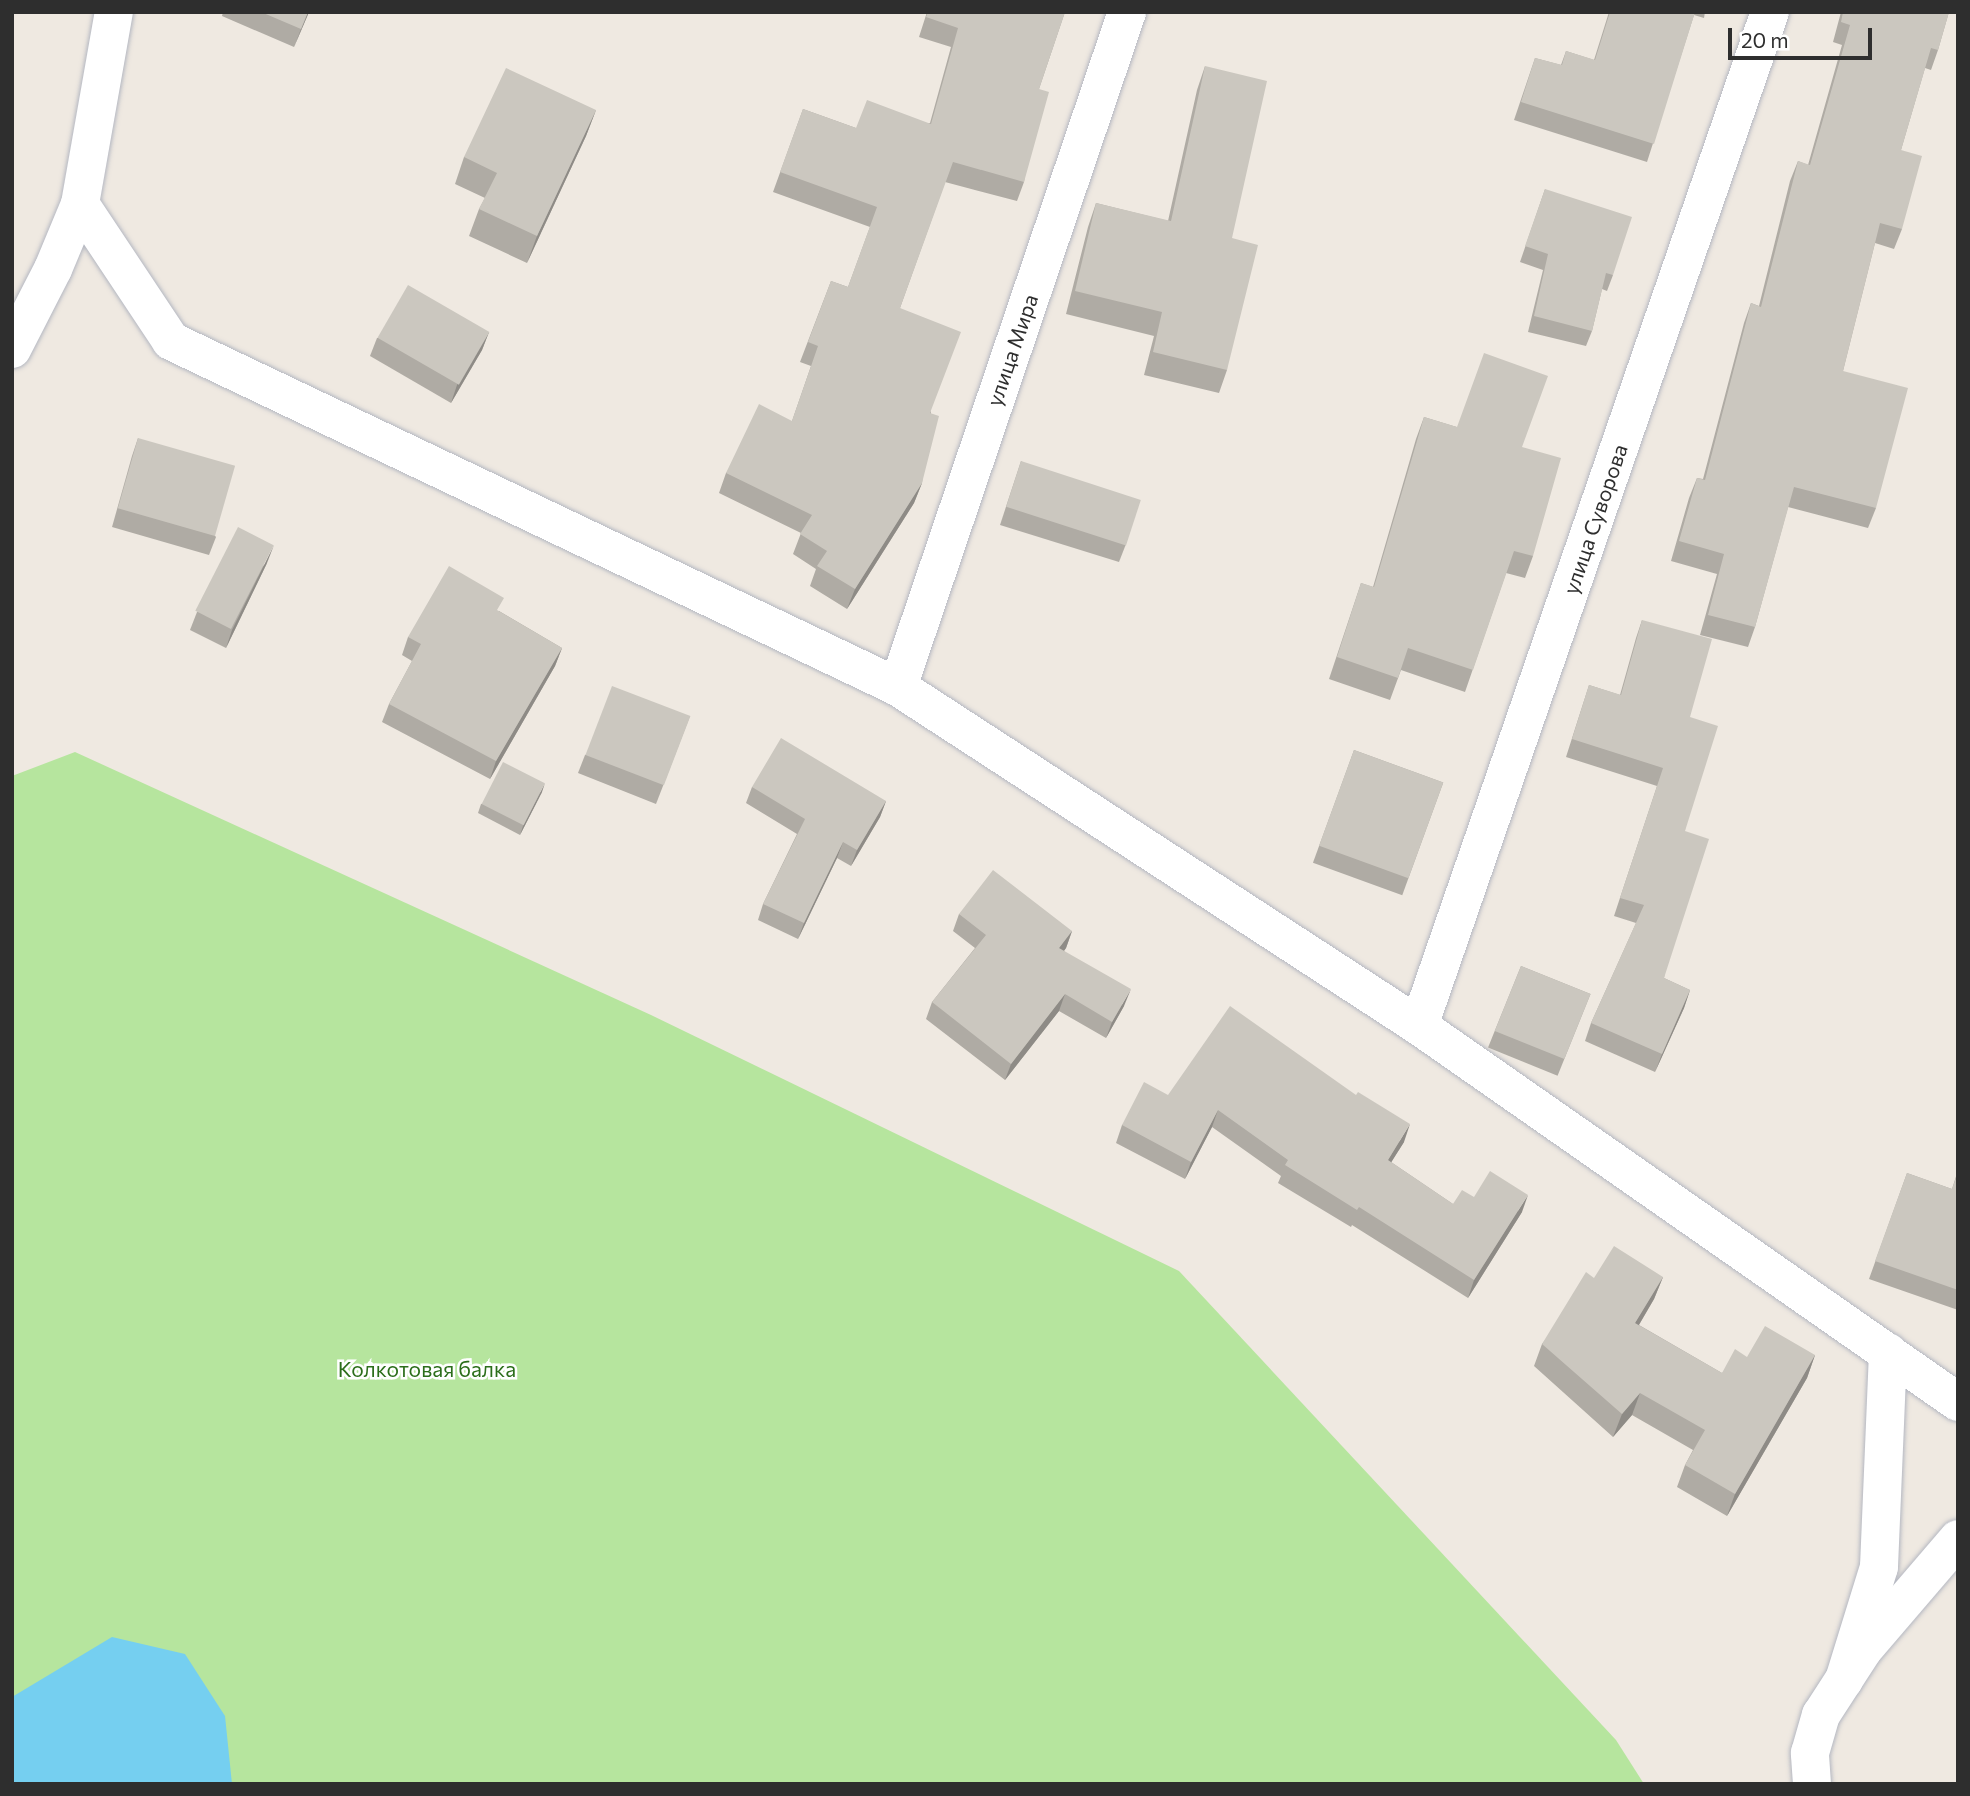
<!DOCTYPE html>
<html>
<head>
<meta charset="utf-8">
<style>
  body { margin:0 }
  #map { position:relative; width:1970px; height:1796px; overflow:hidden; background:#efe9e1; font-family:Commissioner,sans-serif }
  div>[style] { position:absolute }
  .green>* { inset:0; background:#b6e59e }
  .water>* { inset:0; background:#75cff0 }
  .roads { filter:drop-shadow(0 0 2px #b4b7c1) drop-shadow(0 0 2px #b4b7c1) }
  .minor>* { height:38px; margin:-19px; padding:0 19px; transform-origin:19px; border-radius:19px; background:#fff }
  .wall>* { inset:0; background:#afaba4; transform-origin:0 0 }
  .shaded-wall>* { inset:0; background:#8e8b86 }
  .building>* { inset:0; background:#cbc7bf; transform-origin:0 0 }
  span { translate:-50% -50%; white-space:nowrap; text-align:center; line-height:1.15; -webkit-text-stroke:5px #fff; paint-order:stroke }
  .street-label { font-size:21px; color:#2e2e2e }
  .park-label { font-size:21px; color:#2c6e1b }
  .frame { position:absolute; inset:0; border:14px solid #2e2e2e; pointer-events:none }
  .scale { position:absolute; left:1728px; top:28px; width:144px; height:32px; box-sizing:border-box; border:4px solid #2e2e2e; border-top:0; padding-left:9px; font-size:21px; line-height:24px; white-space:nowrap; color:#2e2e2e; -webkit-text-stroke:5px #fff; paint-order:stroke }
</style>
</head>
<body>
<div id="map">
  <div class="green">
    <i style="clip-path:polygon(75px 752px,651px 1015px,1179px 1271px,1616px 1740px,1644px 1784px,12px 1784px,12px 776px)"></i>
  </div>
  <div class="water">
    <i style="clip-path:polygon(112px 1637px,185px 1654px,225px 1716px,232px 1784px,12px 1784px,12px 1697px)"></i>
  </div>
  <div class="roads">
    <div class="minor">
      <i style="left:80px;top:204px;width:164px;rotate:56.4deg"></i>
      <i style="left:171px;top:341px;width:805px;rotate:25.45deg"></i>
      <i style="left:898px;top:687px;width:622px;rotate:33.05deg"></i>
      <i style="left:1419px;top:1026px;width:657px;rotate:34.9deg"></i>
      <i style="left:12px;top:349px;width:90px;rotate:-62.9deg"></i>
      <i style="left:53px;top:269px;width:70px;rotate:-67.4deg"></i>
      <i style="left:80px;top:204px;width:195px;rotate:-80deg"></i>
      <i style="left:898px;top:687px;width:713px;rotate:-71.26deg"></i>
      <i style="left:1419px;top:1026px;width:1073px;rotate:-70.91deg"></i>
      <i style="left:1844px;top:1680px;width:118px;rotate:-72.8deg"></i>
      <i style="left:1879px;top:1567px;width:215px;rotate:-87.6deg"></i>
      <i style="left:1812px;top:1784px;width:31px;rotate:-94deg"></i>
      <i style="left:1810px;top:1753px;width:40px;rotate:-74deg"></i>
      <i style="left:1821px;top:1715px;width:77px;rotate:-57.1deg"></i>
      <i style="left:1863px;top:1650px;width:146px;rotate:-49.4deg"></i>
    </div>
  </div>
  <div class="wall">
    <i style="clip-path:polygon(223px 12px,309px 12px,294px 47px,222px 16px)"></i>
    <i style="clip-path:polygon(927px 12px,1065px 12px,1039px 89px,1024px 182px,1017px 201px,945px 182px,900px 308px,931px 413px,922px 483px,914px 503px,847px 609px,810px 586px,816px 569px,793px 554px,801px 533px,719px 493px,726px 473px,792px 421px,811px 366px,800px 362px,831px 281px,848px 287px,870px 227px,773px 192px,803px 109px,856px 128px,930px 123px,951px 47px,919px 37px)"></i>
    <i style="clip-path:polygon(1609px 12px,1705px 12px,1704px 18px,1694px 15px,1647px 162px,1514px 120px,1535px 58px,1561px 65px,1566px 51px,1594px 60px)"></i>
    <i style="clip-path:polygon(1841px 12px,1949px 12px,1938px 50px,1931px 70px,1925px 68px,1901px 150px,1902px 229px,1894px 249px,1875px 243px,1843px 371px,1876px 508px,1868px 528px,1788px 507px,1755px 627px,1748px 647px,1700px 635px,1717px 574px,1671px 561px,1689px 498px,1697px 478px,1703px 479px,1744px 323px,1751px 303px,1759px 306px,1790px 181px,1798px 161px,1808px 165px,1842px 45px,1833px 42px)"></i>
    <i style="clip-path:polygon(1205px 66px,1232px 238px,1227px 370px,1219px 393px,1144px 375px,1154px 336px,1066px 314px,1088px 227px,1096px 203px,1168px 221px,1197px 90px)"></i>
    <i style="clip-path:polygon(596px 110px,586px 136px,527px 263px,469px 236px,479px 209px,485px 198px,455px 184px,464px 157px)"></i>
    <i style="clip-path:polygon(1545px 189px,1613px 275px,1607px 291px,1602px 289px,1592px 331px,1586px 346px,1528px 332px,1543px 270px,1520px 262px)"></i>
    <i style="clip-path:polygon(489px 332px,482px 350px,451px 403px,370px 356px,377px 338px)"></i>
    <i style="clip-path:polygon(1424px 417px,1522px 447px,1533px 556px,1525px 578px,1506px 573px,1465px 692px,1401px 670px,1390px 700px,1329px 679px,1361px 583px,1373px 587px,1416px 439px)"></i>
    <i style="clip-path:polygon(138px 438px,216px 537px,209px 555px,112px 527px,132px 456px)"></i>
    <i style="clip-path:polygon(1021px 461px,1126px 544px,1119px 562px,1000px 525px)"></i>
    <i style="clip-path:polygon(267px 563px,226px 648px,190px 630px,197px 612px)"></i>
    <i style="clip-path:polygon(499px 611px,562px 648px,555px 666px,490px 779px,382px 722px,389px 704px,412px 661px,402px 655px,408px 637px)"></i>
    <i style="clip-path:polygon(1642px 620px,1690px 717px,1685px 831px,1664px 978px,1690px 990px,1684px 1008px,1655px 1072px,1585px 1041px,1591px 1023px,1636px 923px,1614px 916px,1657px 786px,1566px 757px,1589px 685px,1620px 695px,1636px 638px)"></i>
    <i style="clip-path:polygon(690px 716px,656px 804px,578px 773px,585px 755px)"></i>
    <i style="left:1354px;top:750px;width:95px;height:120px;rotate:20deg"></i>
    <i style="clip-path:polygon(752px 787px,886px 801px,880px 817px,851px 866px,837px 858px,798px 939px,758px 920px,763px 904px,797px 834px,746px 803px)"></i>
    <i style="clip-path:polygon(542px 792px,520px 835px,478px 813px,481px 804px)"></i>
    <i style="clip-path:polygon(959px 914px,1072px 931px,1066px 948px,1064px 951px,1124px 1006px,1106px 1038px,1059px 1011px,1005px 1080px,926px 1019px,932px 1002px,975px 948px,953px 931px)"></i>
    <i style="left:1521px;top:966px;width:75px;height:88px;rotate:22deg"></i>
    <i style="clip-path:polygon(1168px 1095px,1404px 1142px,1391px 1162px,1453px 1204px,1474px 1197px,1522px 1212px,1468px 1298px,1352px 1225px,1351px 1227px,1278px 1183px,1281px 1176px,1212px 1127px,1185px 1179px,1116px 1143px,1122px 1125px)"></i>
    <i style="clip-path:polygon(1958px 1170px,1958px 1310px,1869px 1279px,1907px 1173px,1952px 1189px)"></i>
    <i style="clip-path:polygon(1663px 1277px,1654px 1299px,1639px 1325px,1722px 1373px,1747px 1357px,1815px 1355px,1807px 1378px,1727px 1516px,1677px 1487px,1685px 1465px,1693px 1450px,1632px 1415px,1613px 1437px,1534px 1366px,1542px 1344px,1594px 1278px)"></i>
  </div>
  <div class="shaded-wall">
    <i style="clip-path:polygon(308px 12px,309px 12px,294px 47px,301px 29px)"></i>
    <i style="clip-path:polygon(596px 110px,586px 136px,527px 263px,537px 236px)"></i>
    <i style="clip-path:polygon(489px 332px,482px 350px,451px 403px,457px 385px)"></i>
    <i style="clip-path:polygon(922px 483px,914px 503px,847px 609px,855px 589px)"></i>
    <i style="clip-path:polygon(274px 545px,267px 563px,226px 648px,232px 630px)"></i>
    <i style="clip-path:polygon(562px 648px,555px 666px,490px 779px,496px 761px)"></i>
    <i style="clip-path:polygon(545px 783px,542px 792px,520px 835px,523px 826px)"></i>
    <i style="clip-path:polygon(886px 801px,880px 817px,851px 866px,857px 850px)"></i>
    <i style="clip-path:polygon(843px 842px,837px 858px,798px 939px,804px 923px)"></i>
    <i style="clip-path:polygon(1072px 931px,1066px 948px,1053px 965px,1059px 948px)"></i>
    <i style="clip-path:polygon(1131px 989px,1124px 1006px,1106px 1038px,1112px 1022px)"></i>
    <i style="clip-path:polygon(1690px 990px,1684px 1008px,1655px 1072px,1662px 1054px)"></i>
    <i style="clip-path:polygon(1065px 994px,1059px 1011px,1005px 1080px,1011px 1064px)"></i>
    <i style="clip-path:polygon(1218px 1110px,1212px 1127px,1185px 1179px,1191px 1162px)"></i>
    <i style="clip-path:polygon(1410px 1124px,1404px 1142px,1382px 1177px,1388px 1160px)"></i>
    <i style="clip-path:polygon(1528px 1195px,1522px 1212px,1468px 1298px,1474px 1280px)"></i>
    <i style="clip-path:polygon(1663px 1277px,1654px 1299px,1627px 1345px,1635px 1323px)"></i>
    <i style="clip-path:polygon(1815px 1355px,1807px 1378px,1727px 1516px,1735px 1494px)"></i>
    <i style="clip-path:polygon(1640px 1393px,1632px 1415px,1613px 1437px,1622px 1414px)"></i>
  </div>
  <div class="building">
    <i style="clip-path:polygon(261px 12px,308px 12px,301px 29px)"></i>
    <i style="clip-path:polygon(928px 12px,1065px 12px,1039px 89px,1049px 92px,1024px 182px,953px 162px,900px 308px,961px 332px,930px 413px,939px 416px,922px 483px,855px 589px,817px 566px,827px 551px,800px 534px,812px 515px,726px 473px,759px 404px,792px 421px,818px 346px,808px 342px,831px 281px,848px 287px,877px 207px,780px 172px,803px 109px,856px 128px,867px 100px,931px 124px,958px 28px,926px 17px)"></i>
    <i style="clip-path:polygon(1610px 12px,1695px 12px,1654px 144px,1521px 102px,1535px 58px,1562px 65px,1566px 51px,1595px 60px)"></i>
    <i style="clip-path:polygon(1843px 12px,1949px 12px,1938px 50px,1931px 48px,1901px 150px,1922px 156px,1902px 229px,1880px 223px,1843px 371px,1908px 388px,1876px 508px,1794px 487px,1755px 627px,1708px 615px,1724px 554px,1679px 541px,1697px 478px,1705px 480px,1751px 303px,1761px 307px,1798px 161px,1810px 165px,1850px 25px,1841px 22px)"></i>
    <i style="clip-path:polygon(1205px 66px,1267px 81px,1232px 238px,1258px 245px,1227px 370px,1153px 352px,1162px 312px,1075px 291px,1096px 203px,1171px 221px)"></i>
    <i style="clip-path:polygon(506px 68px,596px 110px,537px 236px,479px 209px,497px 173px,464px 157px)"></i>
    <i style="clip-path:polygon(1545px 189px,1632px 217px,1613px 275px,1606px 273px,1592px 331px,1534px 316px,1548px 254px,1525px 246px)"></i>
    <i style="left:408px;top:285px;width:94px;height:61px;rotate:30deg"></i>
    <i style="clip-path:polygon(1484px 353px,1548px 376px,1522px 447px,1561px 458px,1533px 556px,1514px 551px,1473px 670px,1408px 648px,1398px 678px,1337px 657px,1361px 583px,1374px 587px,1424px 417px,1457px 427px)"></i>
    <i style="left:138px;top:438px;width:101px;height:73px;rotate:16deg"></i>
    <i style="left:1021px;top:461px;width:126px;height:48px;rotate:18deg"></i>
    <i style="left:238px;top:527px;width:40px;height:94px;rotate:27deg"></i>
    <i style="clip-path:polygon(449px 566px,504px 598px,497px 610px,562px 648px,496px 761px,389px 704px,421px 644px,408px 637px)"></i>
    <i style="clip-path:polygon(1642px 620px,1712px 639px,1690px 717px,1718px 726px,1685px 831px,1709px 839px,1664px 978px,1690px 990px,1662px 1054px,1591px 1023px,1644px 905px,1620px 898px,1663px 768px,1572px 739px,1589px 685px,1621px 695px)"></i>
    <i style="left:612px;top:686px;width:84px;height:74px;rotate:21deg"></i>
    <i style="clip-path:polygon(781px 738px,886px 801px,857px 850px,843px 842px,804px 923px,763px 904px,805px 819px,752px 787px)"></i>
    <i style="left:1354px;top:750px;width:95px;height:102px;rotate:20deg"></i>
    <i style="left:503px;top:762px;width:47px;height:47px;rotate:27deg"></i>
    <i style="clip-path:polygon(993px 870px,1072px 931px,1059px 948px,1131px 989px,1112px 1022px,1065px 994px,1011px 1064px,932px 1002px,986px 935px,959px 914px)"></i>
    <i style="left:1521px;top:966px;width:75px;height:70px;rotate:22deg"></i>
    <i style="clip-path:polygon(1230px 1006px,1356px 1095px,1358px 1092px,1410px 1124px,1388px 1160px,1453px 1204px,1462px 1190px,1474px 1197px,1490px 1171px,1528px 1195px,1474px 1280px,1359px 1207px,1357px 1210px,1285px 1165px,1288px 1160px,1218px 1110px,1191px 1162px,1122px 1125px,1144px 1082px,1168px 1095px)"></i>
    <i style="clip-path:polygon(1958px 1172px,1958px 1290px,1875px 1261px,1907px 1173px,1952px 1189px)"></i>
    <i style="clip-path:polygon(1614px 1246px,1663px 1277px,1635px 1323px,1722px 1373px,1735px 1349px,1747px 1357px,1765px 1326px,1815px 1355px,1735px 1494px,1685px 1465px,1705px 1430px,1640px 1393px,1622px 1414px,1542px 1344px,1586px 1272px,1594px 1278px)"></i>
  </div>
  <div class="street-label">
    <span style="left:1012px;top:350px;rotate:-71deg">улица Мира</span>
    <span style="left:1595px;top:519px;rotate:-71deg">улица Суворова</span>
  </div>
  <div class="park-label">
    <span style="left:427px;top:1369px">Колкотовая балка</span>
  </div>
  <div class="frame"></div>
  <div class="scale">20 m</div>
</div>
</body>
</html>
